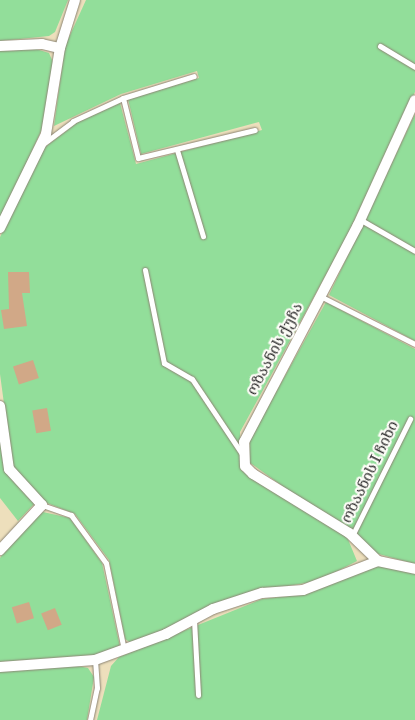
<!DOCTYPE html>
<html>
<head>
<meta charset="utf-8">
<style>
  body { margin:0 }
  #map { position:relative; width:415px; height:720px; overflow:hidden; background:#eddfbc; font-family:"IM FELL DW Pica","Noto Serif Georgian",serif }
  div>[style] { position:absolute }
  .green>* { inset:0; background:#92de9a }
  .building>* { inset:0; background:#d1a887; transform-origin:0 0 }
  .roads { filter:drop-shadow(0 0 1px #8c8574) drop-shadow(0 0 1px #8c8574) }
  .service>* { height:5px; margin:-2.5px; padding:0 2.5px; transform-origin:2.5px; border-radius:2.5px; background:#fff }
  .minor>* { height:10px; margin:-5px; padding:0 5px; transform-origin:5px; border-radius:5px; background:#fff }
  span { translate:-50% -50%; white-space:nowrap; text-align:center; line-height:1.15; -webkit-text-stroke:4.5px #fdfcf7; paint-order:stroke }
  .street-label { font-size:15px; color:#2b2b2b }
</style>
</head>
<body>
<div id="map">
  <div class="green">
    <i style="clip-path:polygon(0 0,68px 0,55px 32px,49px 36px,0 41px)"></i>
    <i style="clip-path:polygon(86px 0,415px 0,415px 92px,346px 238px,240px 432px,241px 470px,347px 537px,357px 561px,318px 581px,257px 591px,131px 643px,125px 639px,109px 560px,75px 514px,42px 501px,13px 471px,0 374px,0 237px,45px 147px,78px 122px,120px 103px,136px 164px,262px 130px,259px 122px,141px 154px,128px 99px,199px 78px,197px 71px,121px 94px,54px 126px,65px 46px)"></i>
    <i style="clip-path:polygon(36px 49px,49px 53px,53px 62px,42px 129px,0 221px,0 51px)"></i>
    <i style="clip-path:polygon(415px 114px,415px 341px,329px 295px)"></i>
    <i style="clip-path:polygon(326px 302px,415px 349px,415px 564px,375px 553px,249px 462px,250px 439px)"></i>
    <i style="clip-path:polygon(0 427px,8px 475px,35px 503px,18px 521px,0 498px)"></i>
    <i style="clip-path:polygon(43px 512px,70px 518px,102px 563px,120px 647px,97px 655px,0 662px,0 558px,14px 537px)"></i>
    <i style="clip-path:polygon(380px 564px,415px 572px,415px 720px,97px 720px,111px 666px,119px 657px,262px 599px,306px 594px)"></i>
    <i style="clip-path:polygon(73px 665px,88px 668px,94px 677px,87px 720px,0 720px,0 669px)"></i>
  </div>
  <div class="building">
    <i style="clip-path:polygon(8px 272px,29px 272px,30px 293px,22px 293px,27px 326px,4px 329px,1px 310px,9px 309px)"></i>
    <i style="left:33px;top:360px;width:19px;height:21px;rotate:72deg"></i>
    <i style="left:47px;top:408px;width:23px;height:15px;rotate:80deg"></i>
    <i style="left:29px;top:602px;width:17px;height:18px;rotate:73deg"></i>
    <i style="left:55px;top:608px;width:18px;height:15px;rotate:68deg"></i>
  </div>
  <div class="roads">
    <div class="service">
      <i style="left:380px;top:46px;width:41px;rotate:31deg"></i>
      <i style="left:123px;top:98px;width:74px;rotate:-17.2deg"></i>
      <i style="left:43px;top:144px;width:38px;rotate:-37deg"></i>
      <i style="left:73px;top:121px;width:55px;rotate:-24.7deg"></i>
      <i style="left:123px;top:98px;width:62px;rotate:76deg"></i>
      <i style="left:138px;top:158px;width:120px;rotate:-13.5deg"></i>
      <i style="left:177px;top:150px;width:90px;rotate:73.2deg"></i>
      <i style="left:361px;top:220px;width:62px;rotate:29.9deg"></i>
      <i style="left:145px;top:270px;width:95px;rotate:78.5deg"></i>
      <i style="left:164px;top:363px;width:32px;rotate:30deg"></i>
      <i style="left:192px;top:379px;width:90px;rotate:56.3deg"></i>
      <i style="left:320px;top:296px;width:106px;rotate:26.8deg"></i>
      <i style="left:42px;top:505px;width:31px;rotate:19deg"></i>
      <i style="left:71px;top:515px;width:59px;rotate:53.9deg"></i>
      <i style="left:106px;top:563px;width:89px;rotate:78.3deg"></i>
      <i style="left:352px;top:536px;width:131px;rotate:-63.6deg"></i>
      <i style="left:194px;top:620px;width:75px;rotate:86.9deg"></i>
      <i style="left:90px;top:720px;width:33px;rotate:-78deg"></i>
      <i style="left:97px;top:688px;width:28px;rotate:-94deg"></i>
    </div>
    <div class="minor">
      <i style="left:0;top:46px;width:42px;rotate:-2.7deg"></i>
      <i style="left:42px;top:44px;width:18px;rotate:13deg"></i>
      <i style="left:0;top:228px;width:105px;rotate:-63.9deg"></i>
      <i style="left:46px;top:134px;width:87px;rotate:-80.8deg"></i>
      <i style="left:60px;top:48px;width:50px;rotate:-72.6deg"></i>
      <i style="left:0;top:406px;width:64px;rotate:81.9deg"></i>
      <i style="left:9px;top:469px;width:49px;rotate:47.5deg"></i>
      <i style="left:42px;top:505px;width:62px;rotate:133deg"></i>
      <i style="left:378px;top:561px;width:40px;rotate:-136deg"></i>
      <i style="left:349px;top:533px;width:113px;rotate:-148.4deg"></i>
      <i style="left:253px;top:474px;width:11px;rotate:-135deg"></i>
      <i style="left:245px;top:466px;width:24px;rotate:-92deg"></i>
      <i style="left:244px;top:442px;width:245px;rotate:-62.3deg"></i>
      <i style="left:358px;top:225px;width:137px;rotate:-65.5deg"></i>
      <i style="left:0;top:667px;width:95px;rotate:-4.2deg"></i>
      <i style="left:95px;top:660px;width:76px;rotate:-20.1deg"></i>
      <i style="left:166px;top:634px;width:53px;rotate:-28deg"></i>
      <i style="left:213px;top:609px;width:52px;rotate:-18.1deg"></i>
      <i style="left:262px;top:593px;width:41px;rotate:-4.2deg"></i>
      <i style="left:303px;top:590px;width:80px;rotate:-21.1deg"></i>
      <i style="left:378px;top:561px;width:38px;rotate:12deg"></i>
    </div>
  </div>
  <div class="street-label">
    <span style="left:275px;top:349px;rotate:-62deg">ოზაანის ქუჩა</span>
    <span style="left:370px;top:472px;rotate:-64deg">ოზაანის I ჩიხი</span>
  </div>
</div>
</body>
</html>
